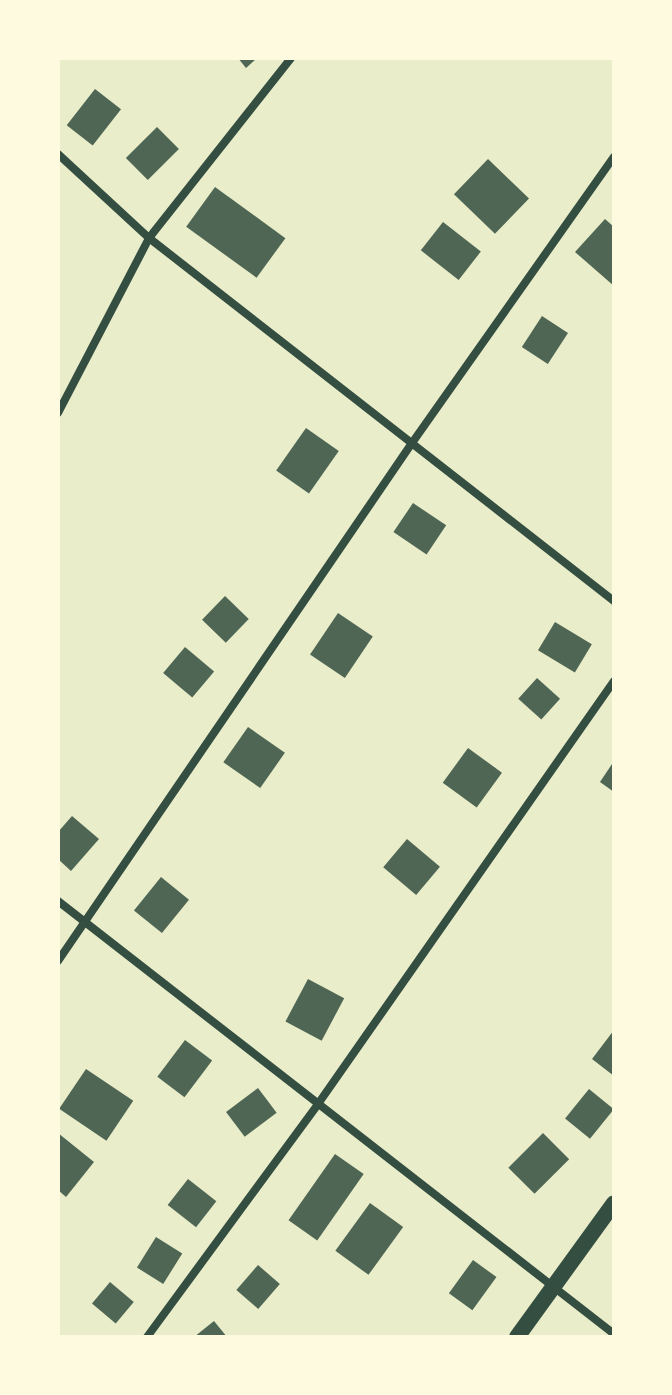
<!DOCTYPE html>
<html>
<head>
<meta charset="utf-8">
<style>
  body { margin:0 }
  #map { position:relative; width:672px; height:1395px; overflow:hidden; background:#e9edc9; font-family:Manrope,sans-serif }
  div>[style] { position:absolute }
  .building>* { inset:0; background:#4f6655; transform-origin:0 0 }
  .minor>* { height:8px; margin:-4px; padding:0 4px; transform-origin:4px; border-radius:4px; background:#344e41 }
  .secondary>* { height:16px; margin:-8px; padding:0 8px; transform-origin:8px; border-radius:8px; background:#344e41 }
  span { translate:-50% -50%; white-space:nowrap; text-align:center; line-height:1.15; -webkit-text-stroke:6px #fefae0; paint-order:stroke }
  .frame { position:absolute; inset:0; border:60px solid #fefae0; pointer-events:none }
</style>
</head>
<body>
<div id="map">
  <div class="building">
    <i style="clip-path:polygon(238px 58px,257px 58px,246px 68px)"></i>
    <i style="left:95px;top:89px;width:33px;height:46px;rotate:38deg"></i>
    <i style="left:157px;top:127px;width:31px;height:44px;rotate:45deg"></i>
    <i style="left:488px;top:159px;width:57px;height:49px;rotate:44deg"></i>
    <i style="left:215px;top:187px;width:87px;height:49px;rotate:36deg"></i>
    <i style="clip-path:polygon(605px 219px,614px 227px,614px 286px,575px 252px)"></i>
    <i style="left:443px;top:222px;width:48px;height:36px;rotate:38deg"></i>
    <i style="left:542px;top:316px;width:31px;height:37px;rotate:33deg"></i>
    <i style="left:306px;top:428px;width:40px;height:52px;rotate:35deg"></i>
    <i style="left:413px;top:503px;width:40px;height:35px;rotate:34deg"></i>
    <i style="left:225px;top:596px;width:33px;height:33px;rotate:44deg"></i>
    <i style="left:338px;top:613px;width:42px;height:50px;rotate:34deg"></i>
    <i style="left:555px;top:622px;width:43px;height:33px;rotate:31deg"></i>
    <i style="left:185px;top:647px;width:38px;height:34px;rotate:40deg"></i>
    <i style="left:537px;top:678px;width:31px;height:28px;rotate:42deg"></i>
    <i style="left:248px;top:727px;width:45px;height:43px;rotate:35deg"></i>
    <i style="left:468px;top:748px;width:42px;height:43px;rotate:36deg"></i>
    <i style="clip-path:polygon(614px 761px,614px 792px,600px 782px)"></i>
    <i style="clip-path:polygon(72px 816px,99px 839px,71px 871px,58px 859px,58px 832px)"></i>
    <i style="left:407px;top:839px;width:43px;height:37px;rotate:40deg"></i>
    <i style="left:161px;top:877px;width:36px;height:43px;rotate:39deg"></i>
    <i style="left:308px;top:979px;width:41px;height:48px;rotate:28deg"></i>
    <i style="clip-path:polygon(614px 1030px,614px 1076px,592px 1059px)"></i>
    <i style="left:185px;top:1040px;width:34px;height:46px;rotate:37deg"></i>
    <i style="left:86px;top:1069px;width:57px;height:48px;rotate:34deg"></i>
    <i style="left:258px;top:1088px;width:31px;height:40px;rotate:53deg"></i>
    <i style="left:589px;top:1089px;width:32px;height:38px;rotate:39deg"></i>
    <i style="clip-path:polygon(58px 1133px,94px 1162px,66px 1197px,58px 1190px)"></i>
    <i style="left:543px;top:1133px;width:37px;height:49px;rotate:45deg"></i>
    <i style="left:335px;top:1154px;width:35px;height:81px;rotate:35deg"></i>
    <i style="left:188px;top:1179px;width:36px;height:33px;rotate:38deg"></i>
    <i style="left:370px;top:1203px;width:41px;height:59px;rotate:36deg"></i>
    <i style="left:156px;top:1237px;width:31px;height:36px;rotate:32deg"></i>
    <i style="left:473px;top:1260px;width:29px;height:41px;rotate:36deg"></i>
    <i style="left:258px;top:1265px;width:29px;height:33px;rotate:41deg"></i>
    <i style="left:110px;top:1282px;width:31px;height:28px;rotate:40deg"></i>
    <i style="clip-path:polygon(214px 1321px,227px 1337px,194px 1337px)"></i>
  </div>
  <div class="minor">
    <i style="left:58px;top:154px;width:124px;rotate:42.7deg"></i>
    <i style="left:149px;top:238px;width:590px;rotate:37.98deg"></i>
    <i style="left:58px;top:413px;width:197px;rotate:-62.5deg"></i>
    <i style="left:149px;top:238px;width:229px;rotate:-51.7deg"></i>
    <i style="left:58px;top:901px;width:705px;rotate:37.91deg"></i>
    <i style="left:58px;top:961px;width:627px;rotate:-55.65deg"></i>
    <i style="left:412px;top:443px;width:350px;rotate:-54.8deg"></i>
    <i style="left:147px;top:1337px;width:289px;rotate:-53.7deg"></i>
    <i style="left:318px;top:1104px;width:516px;rotate:-55.02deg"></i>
  </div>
  <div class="secondary">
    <i style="left:517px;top:1337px;width:165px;rotate:-54.1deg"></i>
  </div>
  <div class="frame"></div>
</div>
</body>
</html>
